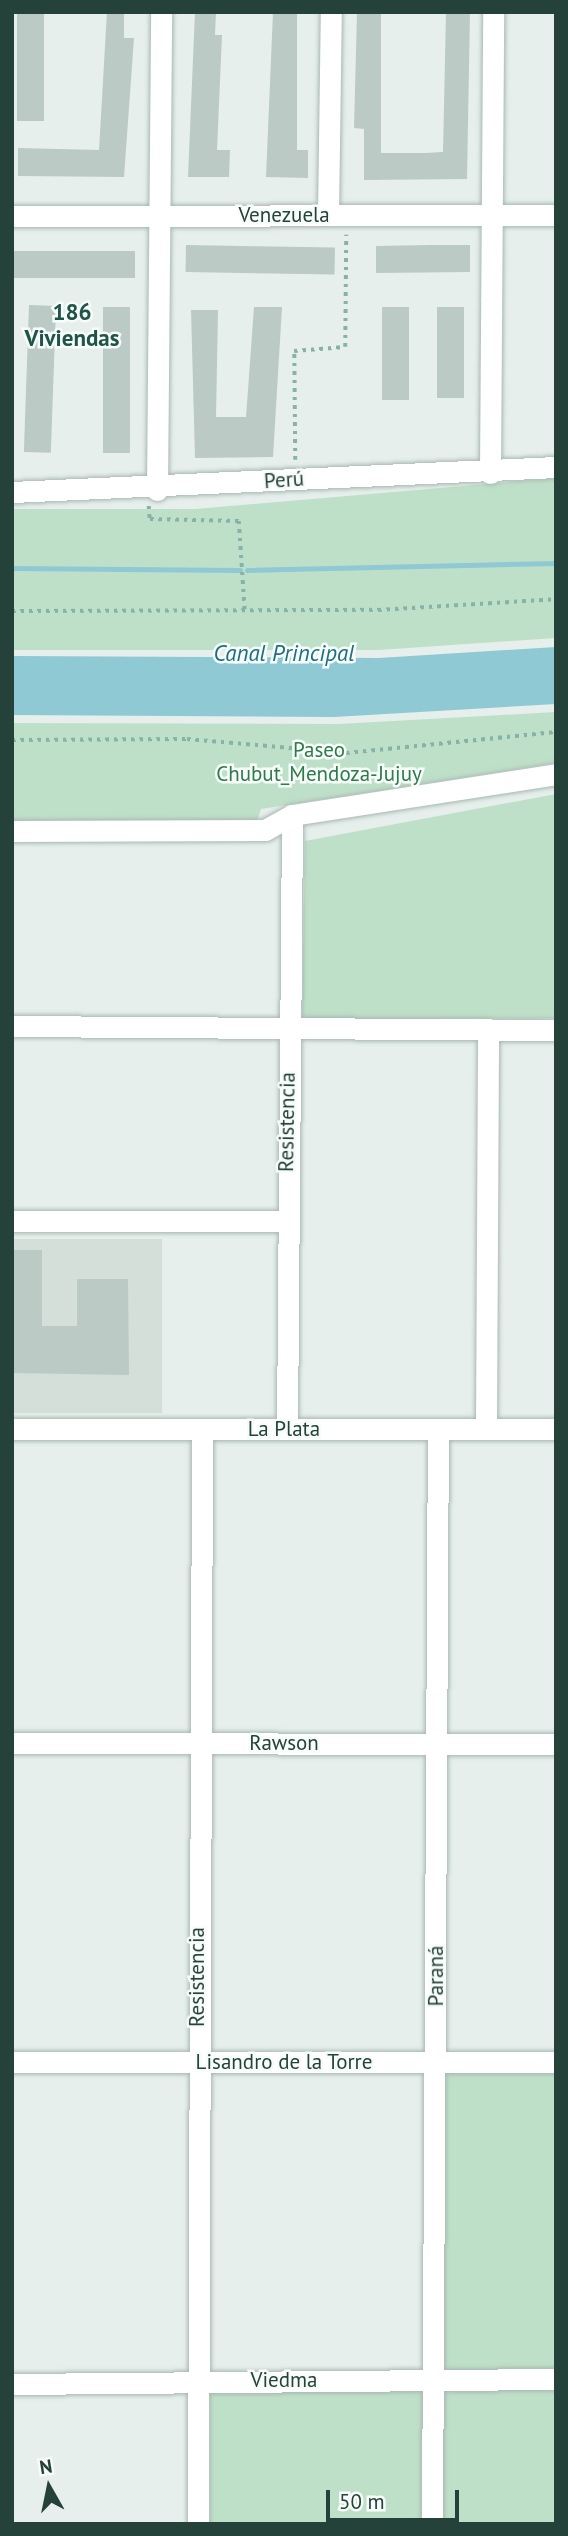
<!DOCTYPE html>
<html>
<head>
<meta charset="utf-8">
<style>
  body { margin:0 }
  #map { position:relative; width:568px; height:2536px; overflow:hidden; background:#e6efeb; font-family:"PT Sans",sans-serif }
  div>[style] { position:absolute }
  .built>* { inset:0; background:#d4dfda; transform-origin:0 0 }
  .green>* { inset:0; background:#bfe0c8 }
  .water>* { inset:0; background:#8ec9d4 }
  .stream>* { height:5px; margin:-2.5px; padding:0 2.5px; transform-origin:2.5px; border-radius:2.5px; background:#8ec9d4 }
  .building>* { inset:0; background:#bbcac4; transform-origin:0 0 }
  .path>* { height:3.5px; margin-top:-1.75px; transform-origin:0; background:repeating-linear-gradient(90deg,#86b3a5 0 3.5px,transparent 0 8.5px) }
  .roads { filter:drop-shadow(0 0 2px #a8b8b2) drop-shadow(0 0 2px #a8b8b2) }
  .street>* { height:21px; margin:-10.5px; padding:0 10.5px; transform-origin:10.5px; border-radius:10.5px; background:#fff }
  .secondary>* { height:21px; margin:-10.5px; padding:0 10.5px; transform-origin:10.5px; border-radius:10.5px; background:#fff }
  span { translate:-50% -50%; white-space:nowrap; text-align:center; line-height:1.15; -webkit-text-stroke:5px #f7fbf9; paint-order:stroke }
  .street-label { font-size:21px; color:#24423a }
  .park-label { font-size:21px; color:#2d7a4b }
  .neighbourhood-label { font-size:23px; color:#1f5548; font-weight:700 }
  .water-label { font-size:23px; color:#1c6f80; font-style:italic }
  .frame { position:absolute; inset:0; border:14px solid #24423a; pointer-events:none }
  .north { position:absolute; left:14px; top:2452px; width:70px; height:70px; -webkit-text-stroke:5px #f7fbf9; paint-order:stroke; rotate:351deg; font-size:19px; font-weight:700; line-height:28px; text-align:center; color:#24423a }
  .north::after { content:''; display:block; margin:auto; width:24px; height:32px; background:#24423a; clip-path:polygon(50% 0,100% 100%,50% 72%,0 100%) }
  .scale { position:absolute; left:326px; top:2490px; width:133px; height:32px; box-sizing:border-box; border:4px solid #24423a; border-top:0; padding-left:9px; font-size:21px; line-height:24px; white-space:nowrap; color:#24423a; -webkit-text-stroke:5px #f7fbf9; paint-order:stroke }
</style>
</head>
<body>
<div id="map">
  <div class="built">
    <i style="left:12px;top:1239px;width:150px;height:174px"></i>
  </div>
  <div class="green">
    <i style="clip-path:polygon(555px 478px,556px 638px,379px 650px,12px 650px,12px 509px,195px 509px)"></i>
    <i style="clip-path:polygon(556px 712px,556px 763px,261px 809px,257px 821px,12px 823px,12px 723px,339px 724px)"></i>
    <i style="clip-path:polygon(556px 794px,556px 1018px,302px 1020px,305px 841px)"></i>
    <i style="clip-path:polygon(444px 2069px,556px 2070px,556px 2524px,210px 2524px,210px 2391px,422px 2390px)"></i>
  </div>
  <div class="water">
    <i style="clip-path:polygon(556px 647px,556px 704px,334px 717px,12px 715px,12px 656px,379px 658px)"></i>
  </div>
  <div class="stream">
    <i style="left:12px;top:568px;width:228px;rotate:0.5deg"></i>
    <i style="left:247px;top:570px;width:309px;rotate:-1.3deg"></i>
  </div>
  <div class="building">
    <i style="left:17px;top:12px;width:27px;height:109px"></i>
    <i style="clip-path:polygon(107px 12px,124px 12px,124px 38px,134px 38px,124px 177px,18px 176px,18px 148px,99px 150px)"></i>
    <i style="clip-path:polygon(195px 12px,216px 12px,215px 35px,222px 35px,217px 150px,230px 150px,229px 177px,188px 177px)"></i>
    <i style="clip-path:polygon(273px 12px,297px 12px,297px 150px,308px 150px,308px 178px,266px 177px)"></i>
    <i style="clip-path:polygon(357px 12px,381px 12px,381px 153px,426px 153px,443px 152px,446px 12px,470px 12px,467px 179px,364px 180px,364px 129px,354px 128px)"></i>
    <i style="left:186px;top:245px;width:149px;height:27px;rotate:1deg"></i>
    <i style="clip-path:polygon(429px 245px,470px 245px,470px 272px,376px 273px,376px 246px)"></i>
    <i style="left:12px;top:251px;width:123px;height:27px"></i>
    <i style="left:29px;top:305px;width:27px;height:147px;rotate:2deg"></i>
    <i style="left:103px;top:307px;width:27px;height:146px"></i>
    <i style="clip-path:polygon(254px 307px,282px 307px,273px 457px,195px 458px,191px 310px,218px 310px,216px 417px,246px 417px)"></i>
    <i style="left:382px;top:307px;width:27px;height:93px"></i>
    <i style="left:437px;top:307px;width:27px;height:91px"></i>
    <i style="clip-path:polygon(12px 1250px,42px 1250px,42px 1326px,77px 1326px,77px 1279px,128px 1279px,129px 1375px,12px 1373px)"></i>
  </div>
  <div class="path">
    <i style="left:295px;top:460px;width:109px;rotate:-90.5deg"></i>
    <i style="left:294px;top:351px;width:51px;rotate:-4.5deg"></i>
    <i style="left:345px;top:347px;width:112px;rotate:-89.5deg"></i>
    <i style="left:149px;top:506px;width:13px;rotate:86deg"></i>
    <i style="left:150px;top:519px;width:89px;rotate:1.3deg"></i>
    <i style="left:239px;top:521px;width:90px;rotate:86.2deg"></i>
    <i style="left:12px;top:611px;width:366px;rotate:-0.2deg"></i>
    <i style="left:378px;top:610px;width:178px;rotate:-3.5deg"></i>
    <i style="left:12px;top:740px;width:175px;rotate:-0.3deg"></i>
    <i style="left:187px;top:739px;width:160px;rotate:5deg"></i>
    <i style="left:346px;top:753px;width:211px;rotate:-5.7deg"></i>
  </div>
  <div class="roads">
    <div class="street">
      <i style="left:328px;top:215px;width:203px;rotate:-89.2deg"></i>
      <i style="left:12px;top:216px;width:544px;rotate:-0.11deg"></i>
      <i style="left:490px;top:473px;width:461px;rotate:-89.6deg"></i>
      <i style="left:157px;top:490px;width:478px;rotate:-89.5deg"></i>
      <i style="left:12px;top:831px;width:253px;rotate:-0.2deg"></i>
      <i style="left:265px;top:830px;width:31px;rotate:-29deg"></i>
      <i style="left:292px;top:815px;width:267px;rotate:-8.8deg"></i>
      <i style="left:12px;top:1026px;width:544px;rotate:0.42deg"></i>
      <i style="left:12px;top:1221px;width:274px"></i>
      <i style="left:287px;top:1429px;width:614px;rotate:-89.53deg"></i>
      <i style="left:486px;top:1429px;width:400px;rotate:-89.7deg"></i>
      <i style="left:12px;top:1743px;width:544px;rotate:0.11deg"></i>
      <i style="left:12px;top:2062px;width:544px"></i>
      <i style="left:12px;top:2384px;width:544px;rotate:-0.53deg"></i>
      <i style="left:198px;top:2524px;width:1094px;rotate:-89.79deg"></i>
      <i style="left:432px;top:2524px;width:1095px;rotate:-89.69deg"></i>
    </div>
    <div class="secondary">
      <i style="left:12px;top:492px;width:545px;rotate:-2.63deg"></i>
      <i style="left:12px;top:1429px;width:544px"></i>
    </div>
  </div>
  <div class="street-label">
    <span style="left:284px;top:215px">Venezuela</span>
    <span style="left:284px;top:480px;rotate:-4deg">Perú</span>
    <span style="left:287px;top:1122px;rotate:-89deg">Resistencia</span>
    <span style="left:284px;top:1429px">La Plata</span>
    <span style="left:284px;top:1743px">Rawson</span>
    <span style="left:436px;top:1976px;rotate:-90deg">Paraná</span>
    <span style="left:197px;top:1977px;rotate:-90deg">Resistencia</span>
    <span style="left:284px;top:2062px">Lisandro de la Torre</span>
    <span style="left:284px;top:2380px">Viedma</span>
  </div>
  <div class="park-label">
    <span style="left:319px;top:762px">Paseo<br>Chubut_Mendoza-Jujuy</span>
  </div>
  <div class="neighbourhood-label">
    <span style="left:72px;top:325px">186<br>Viviendas</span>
  </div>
  <div class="water-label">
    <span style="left:284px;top:653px">Canal Principal</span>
  </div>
  <div class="frame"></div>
  <div class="north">N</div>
  <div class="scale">50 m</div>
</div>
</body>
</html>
